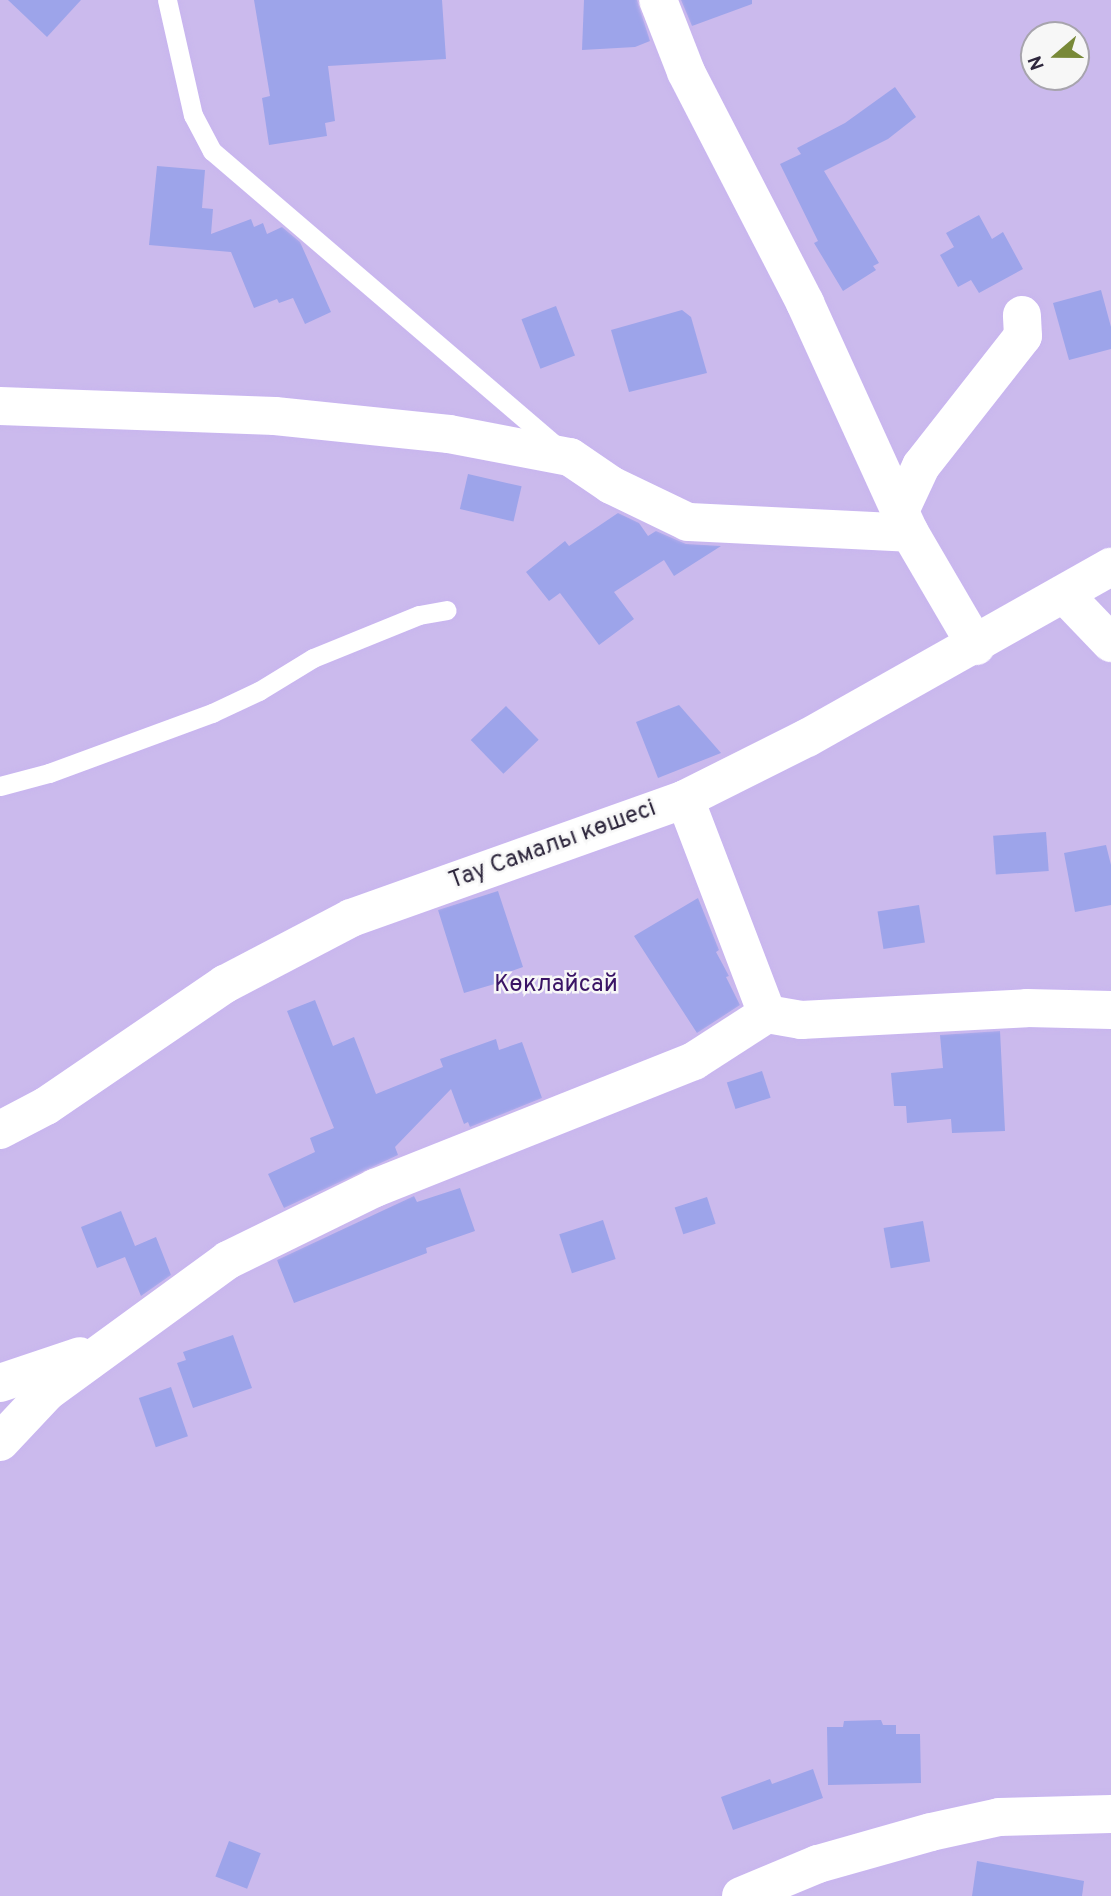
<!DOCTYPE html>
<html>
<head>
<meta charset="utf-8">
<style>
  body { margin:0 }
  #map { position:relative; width:1111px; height:1896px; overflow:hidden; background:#ede6fe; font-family:Overpass,sans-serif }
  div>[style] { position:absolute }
  .green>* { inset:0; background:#cbbaed }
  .building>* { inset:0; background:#9da4ea; transform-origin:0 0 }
  .roads { filter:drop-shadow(0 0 2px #c8b5ef) drop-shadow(0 0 2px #c8b5ef) }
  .service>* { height:19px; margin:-9.5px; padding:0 9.5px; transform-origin:9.5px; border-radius:9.5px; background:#fff }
  .minor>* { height:38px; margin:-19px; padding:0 19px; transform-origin:19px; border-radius:19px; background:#fff }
  .tertiary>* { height:38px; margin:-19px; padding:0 19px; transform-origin:19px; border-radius:19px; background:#fff }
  span { translate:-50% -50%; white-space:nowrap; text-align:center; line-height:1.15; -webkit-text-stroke:5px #f7f7f7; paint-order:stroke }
  .street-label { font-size:24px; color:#2e273d }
  .park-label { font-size:24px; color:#3a1465 }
  .north { position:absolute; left:1020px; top:21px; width:70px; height:70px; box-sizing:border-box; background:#f7f7f7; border:2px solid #a7a4ad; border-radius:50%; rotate:250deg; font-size:19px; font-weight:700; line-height:28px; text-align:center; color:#2e273d }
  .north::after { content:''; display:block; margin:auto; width:24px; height:32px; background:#788938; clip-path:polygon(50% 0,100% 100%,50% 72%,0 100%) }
</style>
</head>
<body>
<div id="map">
  <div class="green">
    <i style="clip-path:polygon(evenodd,0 0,1111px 0,1111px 1896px,0 1896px,0 0,1034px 35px,1076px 35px,1076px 77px,1034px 77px,1034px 35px)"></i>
  </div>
  <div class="building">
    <i style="clip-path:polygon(8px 0,81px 0,47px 37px)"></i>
    <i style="clip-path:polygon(254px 0,442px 0,446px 59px,328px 66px,335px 121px,325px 123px,327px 136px,269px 145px,262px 98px,270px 96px)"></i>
    <i style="clip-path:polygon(584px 0,637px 0,650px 41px,635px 47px,582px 50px)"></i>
    <i style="clip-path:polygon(681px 0,752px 0,752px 4px,692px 26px)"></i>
    <i style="clip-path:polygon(895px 87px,916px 117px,888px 139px,824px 171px,879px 263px,873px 266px,876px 270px,843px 291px,814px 243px,818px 241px,780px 164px,801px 154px,797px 148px,845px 123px)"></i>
    <i style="clip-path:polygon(157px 166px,205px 170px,202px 208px,213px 209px,211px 234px,251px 219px,254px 227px,263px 223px,267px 234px,282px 227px,300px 242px,331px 312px,305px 324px,293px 298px,279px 303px,277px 299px,254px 308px,231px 252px,149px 245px)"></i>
    <i style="clip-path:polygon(979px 215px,992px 239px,1003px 232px,1023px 269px,979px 293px,971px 280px,958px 287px,940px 255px,954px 247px,946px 233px)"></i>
    <i style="clip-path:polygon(1101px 290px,1111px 327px,1111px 349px,1069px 360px,1053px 303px)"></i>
    <i style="left:556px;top:306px;width:53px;height:37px;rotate:69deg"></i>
    <i style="clip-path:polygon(682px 310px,691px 317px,707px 373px,629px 392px,611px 330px)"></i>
    <i style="left:468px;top:474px;width:55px;height:36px;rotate:13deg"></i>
    <i style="clip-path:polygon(618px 513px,639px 523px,648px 536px,656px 531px,686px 544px,721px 546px,674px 576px,664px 560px,614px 592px,634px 619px,599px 645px,560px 593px,549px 601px,526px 572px,565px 541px,569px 546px)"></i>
    <i style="clip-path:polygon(679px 705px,721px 753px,658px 778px,636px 722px)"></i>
    <i style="left:506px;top:706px;width:47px;height:49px;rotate:46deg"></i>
    <i style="left:1046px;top:832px;width:39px;height:53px;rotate:86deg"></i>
    <i style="clip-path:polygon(1106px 845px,1111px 865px,1111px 905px,1075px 912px,1064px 853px)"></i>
    <i style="clip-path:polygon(498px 891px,523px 967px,497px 976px,498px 983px,464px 993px,438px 910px)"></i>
    <i style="clip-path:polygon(698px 898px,719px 950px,716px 952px,729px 976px,726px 977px,740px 1005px,697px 1033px,634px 936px)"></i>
    <i style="left:919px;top:905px;width:38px;height:42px;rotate:81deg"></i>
    <i style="clip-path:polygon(315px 1000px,333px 1046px,354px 1037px,376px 1094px,443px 1067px,440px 1059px,496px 1039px,499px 1050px,522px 1042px,542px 1098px,470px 1127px,468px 1122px,464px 1124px,451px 1089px,395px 1147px,398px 1155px,284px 1208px,268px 1174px,315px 1152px,310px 1138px,334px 1128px,287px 1011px)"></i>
    <i style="clip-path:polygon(1000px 1031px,1005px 1131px,952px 1133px,951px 1119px,907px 1123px,906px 1106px,894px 1106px,891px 1073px,943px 1068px,940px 1035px)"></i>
    <i style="left:762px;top:1071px;width:28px;height:37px;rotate:72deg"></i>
    <i style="clip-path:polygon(460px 1188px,475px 1231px,426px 1248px,427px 1253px,294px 1303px,277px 1260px,414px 1196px,417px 1202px)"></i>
    <i style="left:707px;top:1197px;width:28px;height:34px;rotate:72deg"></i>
    <i style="clip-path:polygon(121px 1211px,135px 1246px,156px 1237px,171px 1275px,141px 1296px,125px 1257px,97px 1268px,81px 1227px)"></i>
    <i style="left:603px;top:1220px;width:41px;height:46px;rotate:72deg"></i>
    <i style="left:923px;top:1221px;width:41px;height:40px;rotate:80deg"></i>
    <i style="clip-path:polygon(233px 1335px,252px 1388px,193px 1408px,177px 1363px,186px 1360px,183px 1352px)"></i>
    <i style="left:171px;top:1387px;width:52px;height:34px;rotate:71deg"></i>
    <i style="clip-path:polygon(881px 1720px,883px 1725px,896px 1725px,896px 1734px,920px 1734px,921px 1783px,828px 1785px,827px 1727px,843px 1727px,844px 1721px)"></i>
    <i style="clip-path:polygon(813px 1769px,823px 1798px,733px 1830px,721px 1797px,770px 1779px,772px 1784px)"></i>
    <i style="left:229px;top:1841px;width:34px;height:38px;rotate:21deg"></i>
    <i style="clip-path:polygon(977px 1861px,1084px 1881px,1082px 1896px,972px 1896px)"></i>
  </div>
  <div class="roads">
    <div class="service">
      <i style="left:167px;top:0;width:118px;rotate:77.3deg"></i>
      <i style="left:193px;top:115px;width:41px;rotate:62.2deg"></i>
      <i style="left:212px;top:151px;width:457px;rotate:40.6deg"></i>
      <i style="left:0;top:786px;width:51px;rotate:-14.9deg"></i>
      <i style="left:49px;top:773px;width:174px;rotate:-20.2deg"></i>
      <i style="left:212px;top:713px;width:52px;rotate:-25.1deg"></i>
      <i style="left:259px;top:691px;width:63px;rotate:-31.4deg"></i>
      <i style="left:313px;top:658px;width:114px;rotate:-22.1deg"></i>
      <i style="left:419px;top:615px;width:28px;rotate:-10deg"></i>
    </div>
    <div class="minor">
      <i style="left:658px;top:0;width:77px;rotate:68.7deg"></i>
      <i style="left:686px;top:72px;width:260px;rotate:62.7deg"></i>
      <i style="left:805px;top:303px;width:253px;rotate:65.5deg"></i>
      <i style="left:910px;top:533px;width:131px;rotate:59.7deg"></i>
      <i style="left:0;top:406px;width:275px;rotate:2.1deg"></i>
      <i style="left:275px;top:416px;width:175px;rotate:5.9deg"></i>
      <i style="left:449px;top:434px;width:123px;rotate:10.8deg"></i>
      <i style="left:570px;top:457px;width:50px;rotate:34.3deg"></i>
      <i style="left:611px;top:485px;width:85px;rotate:25.7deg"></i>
      <i style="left:688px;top:522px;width:222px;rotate:2.8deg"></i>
      <i style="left:900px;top:511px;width:50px;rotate:-65deg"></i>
      <i style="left:921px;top:466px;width:165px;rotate:-51.9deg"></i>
      <i style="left:1023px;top:336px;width:21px;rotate:-93deg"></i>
      <i style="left:1064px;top:594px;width:68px;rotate:46.2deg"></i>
      <i style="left:685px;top:799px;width:230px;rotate:69.1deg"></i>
      <i style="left:767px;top:1014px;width:35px;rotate:10deg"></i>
      <i style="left:801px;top:1020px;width:226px;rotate:-3deg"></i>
      <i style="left:1027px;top:1008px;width:84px;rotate:1.4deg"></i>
      <i style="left:0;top:1383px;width:84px;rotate:-18.6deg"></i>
      <i style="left:0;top:1442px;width:69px;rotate:-46.8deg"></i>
      <i style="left:47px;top:1392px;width:224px;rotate:-36.1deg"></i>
      <i style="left:228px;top:1260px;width:164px;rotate:-26.1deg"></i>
      <i style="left:375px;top:1188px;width:343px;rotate:-21.7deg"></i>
      <i style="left:694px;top:1061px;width:87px;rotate:-32.8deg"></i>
      <i style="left:741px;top:1896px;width:83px;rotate:-22.6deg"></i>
      <i style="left:818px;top:1864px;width:117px;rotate:-15.8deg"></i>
      <i style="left:931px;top:1832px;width:70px;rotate:-12.4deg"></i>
      <i style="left:999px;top:1817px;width:112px;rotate:-1.5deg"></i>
    </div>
    <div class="tertiary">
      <i style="left:0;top:1130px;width:52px;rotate:-27.6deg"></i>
      <i style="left:46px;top:1106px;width:217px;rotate:-34.3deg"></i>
      <i style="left:225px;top:984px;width:142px;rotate:-27.6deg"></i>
      <i style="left:351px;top:918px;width:355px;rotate:-19.6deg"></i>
      <i style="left:685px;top:799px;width:136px;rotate:-26.6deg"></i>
      <i style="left:807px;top:738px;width:349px;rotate:-29.4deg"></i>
    </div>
  </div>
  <div class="street-label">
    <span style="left:553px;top:846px;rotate:-20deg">Тау Самалы көшесі</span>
  </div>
  <div class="park-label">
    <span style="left:556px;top:986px">Көклайсай</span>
  </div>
  <div class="north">N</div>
</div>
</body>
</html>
